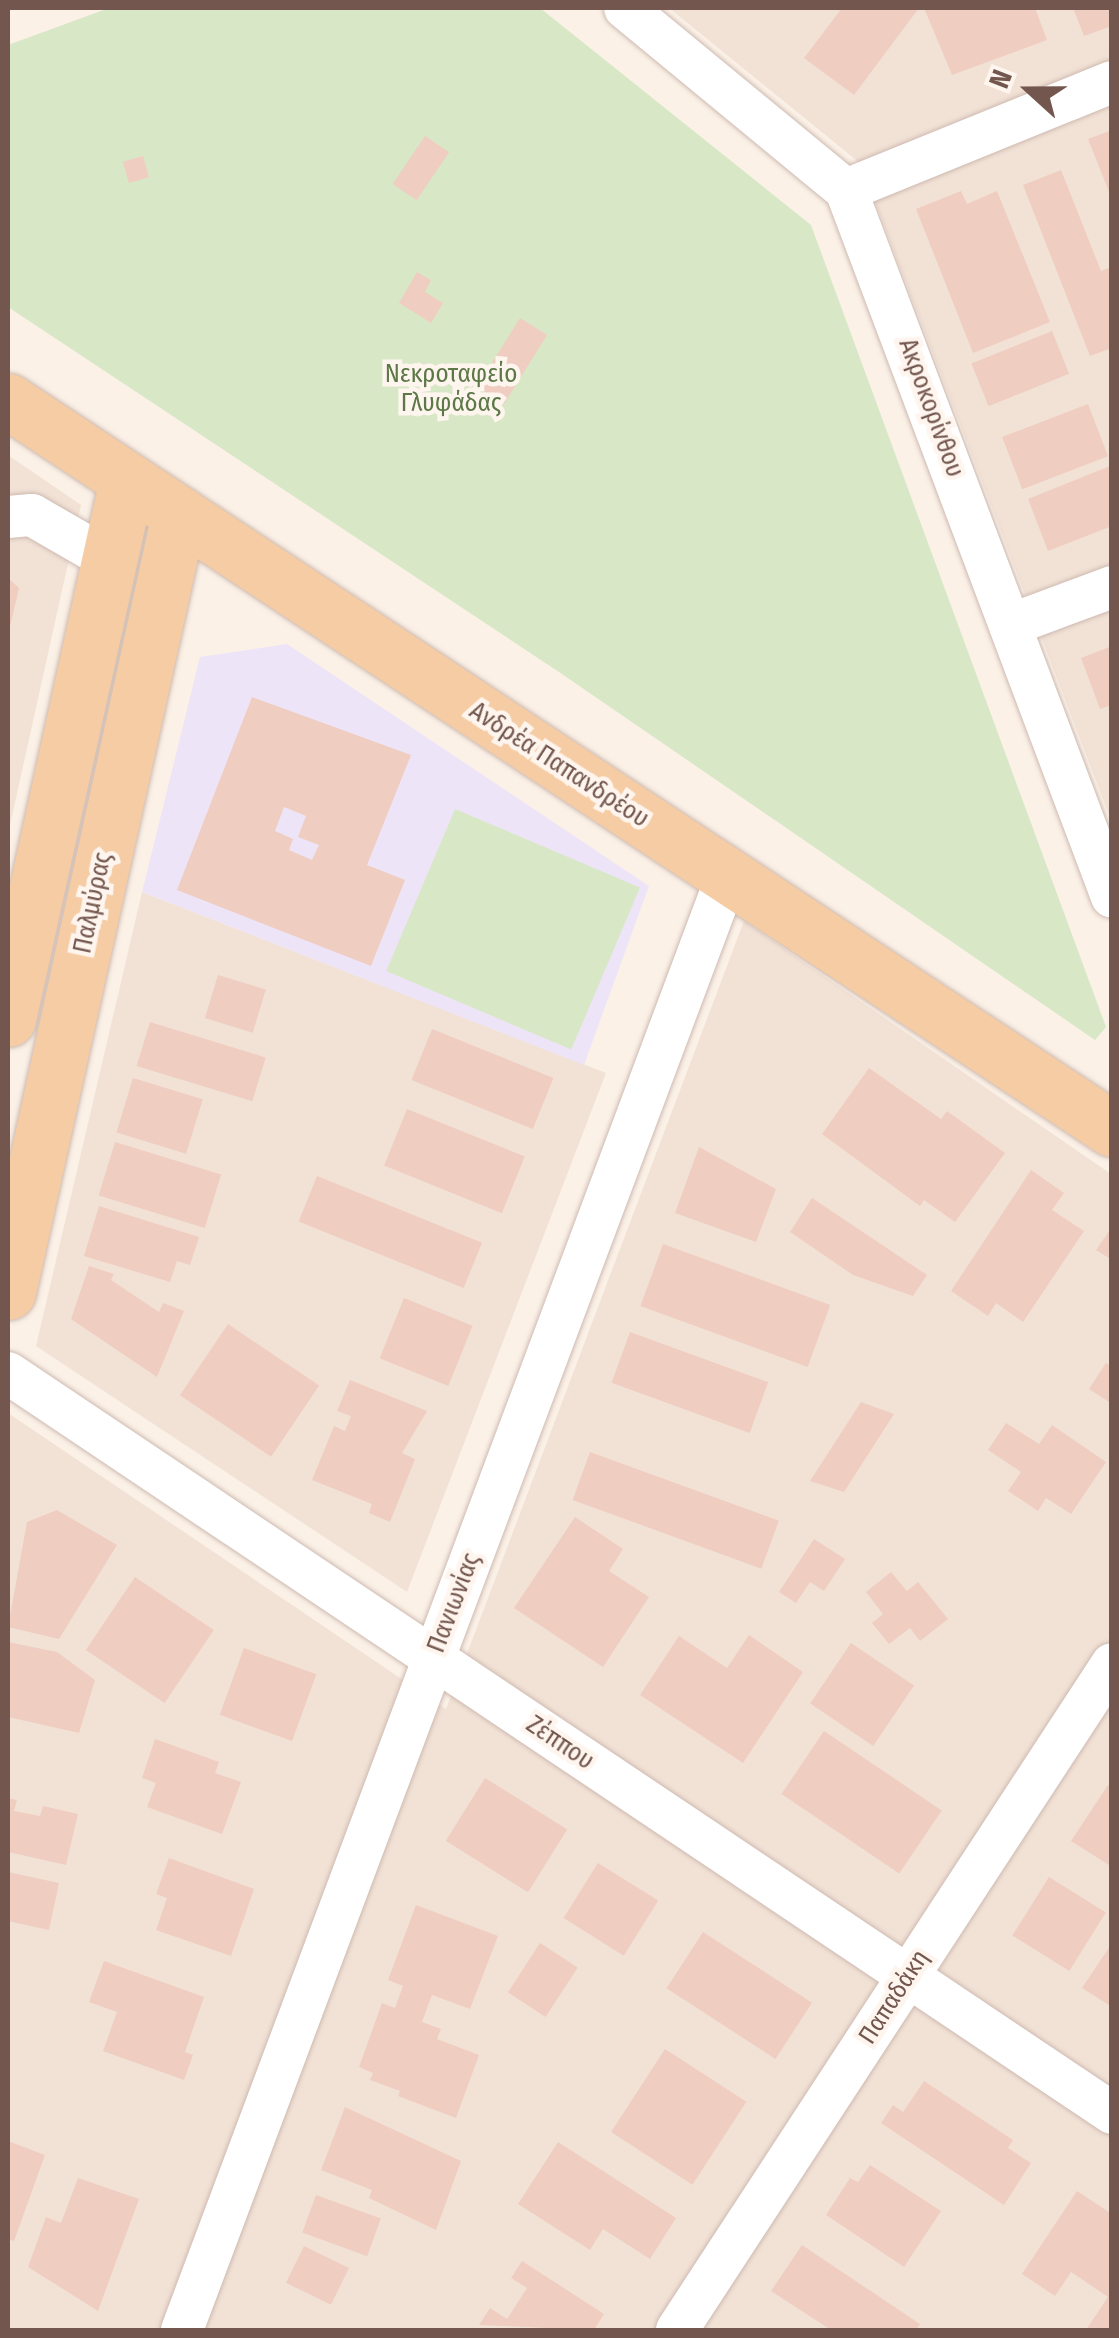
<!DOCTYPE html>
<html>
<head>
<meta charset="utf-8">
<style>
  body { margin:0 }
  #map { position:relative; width:1119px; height:2338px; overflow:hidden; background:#fbf1e7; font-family:"Fira Sans Condensed",sans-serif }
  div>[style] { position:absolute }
  .residential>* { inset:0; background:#f2e2d6 }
  .education>* { inset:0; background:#eee4f7 }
  .green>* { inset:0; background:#d8e8c6; transform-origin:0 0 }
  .building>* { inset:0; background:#efcdc1; transform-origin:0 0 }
  .roads { filter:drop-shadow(0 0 2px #cebab1) drop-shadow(0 0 2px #cebab1) }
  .minor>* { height:42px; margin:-21px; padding:0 21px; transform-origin:21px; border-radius:21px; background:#fff }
  .major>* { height:55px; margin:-27.5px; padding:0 27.5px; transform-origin:27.5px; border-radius:27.5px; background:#f5cca4 }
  span { translate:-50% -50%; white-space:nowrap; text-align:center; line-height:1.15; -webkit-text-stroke:9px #fef5ee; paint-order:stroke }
  .park-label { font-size:25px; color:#5c7846 }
  .street-label { font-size:25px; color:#73564d }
  .frame { position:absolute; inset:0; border:10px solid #73564d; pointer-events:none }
  .north { position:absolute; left:979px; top:40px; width:100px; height:100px; -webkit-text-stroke:8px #fef5ee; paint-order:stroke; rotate:291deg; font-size:28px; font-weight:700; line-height:40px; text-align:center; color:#73564d }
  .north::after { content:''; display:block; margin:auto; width:35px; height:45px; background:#73564d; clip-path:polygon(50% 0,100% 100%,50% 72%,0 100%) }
</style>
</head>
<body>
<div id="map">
  <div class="residential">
    <i style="clip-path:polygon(669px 8px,1111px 8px,1111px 820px,861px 164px)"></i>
    <i style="clip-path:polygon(8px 455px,81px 505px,8px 834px)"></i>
    <i style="clip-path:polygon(142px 892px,606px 1073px,407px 1592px,36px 1346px)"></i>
    <i style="clip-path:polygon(744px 921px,1111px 1174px,1111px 2330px,8px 2330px,8px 1413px,446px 1709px)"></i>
  </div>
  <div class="education">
    <i style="clip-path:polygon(287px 644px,649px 886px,584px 1065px,142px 892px,200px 657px)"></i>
  </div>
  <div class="green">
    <i style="clip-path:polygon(109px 8px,540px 8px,811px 225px,1106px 1027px,1095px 1040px,559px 672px,8px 307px,8px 45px)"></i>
    <i style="left:455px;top:809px;width:201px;height:176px;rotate:23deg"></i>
  </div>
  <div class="building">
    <i style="clip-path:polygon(842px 8px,919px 8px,854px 95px,804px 58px)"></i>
    <i style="clip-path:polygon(924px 8px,1035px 8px,1047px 40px,952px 75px)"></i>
    <i style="clip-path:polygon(1073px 8px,1112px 8px,1112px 26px,1084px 36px)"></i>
    <i style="clip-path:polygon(1112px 130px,1112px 197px,1111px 197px,1088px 139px)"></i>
    <i style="left:425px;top:136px;width:29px;height:58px;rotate:34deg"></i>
    <i style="left:143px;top:156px;width:22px;height:21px;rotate:74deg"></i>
    <i style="clip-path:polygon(1061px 170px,1101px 271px,1112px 267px,1112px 348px,1090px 356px,1023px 185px)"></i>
    <i style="clip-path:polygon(961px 191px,967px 204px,997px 191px,1050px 322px,973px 353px,916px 209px)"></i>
    <i style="clip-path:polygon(417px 272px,431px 280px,425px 292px,443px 303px,431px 323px,399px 303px)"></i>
    <i style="left:520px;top:318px;width:32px;height:81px;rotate:32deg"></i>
    <i style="left:1052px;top:331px;width:46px;height:87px;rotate:68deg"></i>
    <i style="left:1088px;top:404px;width:56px;height:92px;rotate:69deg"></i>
    <i style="clip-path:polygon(1110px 466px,1112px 526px,1048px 551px,1028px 499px)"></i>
    <i style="clip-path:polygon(8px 578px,19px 588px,9px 631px,8px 631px)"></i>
    <i style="clip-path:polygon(1112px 646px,1112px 705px,1100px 709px,1081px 658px)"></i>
    <i style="clip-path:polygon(evenodd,252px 697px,411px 755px,367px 865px,405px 880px,371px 966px,177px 890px,252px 697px,284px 807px,306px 816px,298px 837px,319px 845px,312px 860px,289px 850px,293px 839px,275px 831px,284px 807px)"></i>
    <i style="left:218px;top:975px;width:50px;height:45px;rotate:17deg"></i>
    <i style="left:150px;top:1022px;width:121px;height:46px;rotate:17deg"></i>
    <i style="left:432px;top:1029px;width:131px;height:55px;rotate:22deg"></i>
    <i style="clip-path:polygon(869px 1068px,941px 1119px,947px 1111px,1005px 1153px,955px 1222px,924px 1200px,920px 1206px,822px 1134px)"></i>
    <i style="left:133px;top:1078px;width:73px;height:57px;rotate:17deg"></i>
    <i style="left:407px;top:1109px;width:127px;height:61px;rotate:22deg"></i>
    <i style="left:115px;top:1142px;width:111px;height:56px;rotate:17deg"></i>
    <i style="clip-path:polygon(699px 1147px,776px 1189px,756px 1242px,675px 1213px)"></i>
    <i style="clip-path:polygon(1031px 1170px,1064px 1193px,1052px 1210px,1084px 1231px,1023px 1322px,996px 1303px,988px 1316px,951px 1291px)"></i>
    <i style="left:317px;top:1176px;width:178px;height:49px;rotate:22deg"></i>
    <i style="clip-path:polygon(812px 1198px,927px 1275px,913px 1296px,853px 1275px,790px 1232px)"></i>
    <i style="clip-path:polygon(99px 1206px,199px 1237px,190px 1265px,177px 1261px,170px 1282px,84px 1256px)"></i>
    <i style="clip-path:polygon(1112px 1227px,1112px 1260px,1096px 1250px)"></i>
    <i style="left:663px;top:1244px;width:178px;height:66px;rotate:20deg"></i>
    <i style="clip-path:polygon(89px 1266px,114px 1274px,111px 1280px,159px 1312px,163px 1303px,184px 1311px,157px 1377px,71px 1319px)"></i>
    <i style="left:404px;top:1298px;width:74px;height:65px;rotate:22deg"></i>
    <i style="left:228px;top:1324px;width:110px;height:86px;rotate:34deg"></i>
    <i style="left:630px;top:1332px;width:147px;height:54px;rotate:20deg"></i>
    <i style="clip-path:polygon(1106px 1363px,1112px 1367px,1112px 1404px,1089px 1389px)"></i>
    <i style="clip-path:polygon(350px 1380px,427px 1411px,402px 1453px,415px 1459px,390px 1522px,369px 1513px,372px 1504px,312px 1480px,334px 1426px,345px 1431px,351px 1416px,337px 1411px)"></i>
    <i style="clip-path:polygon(861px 1402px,894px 1414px,844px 1492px,810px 1481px)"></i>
    <i style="clip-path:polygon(1006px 1423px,1039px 1444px,1052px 1425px,1106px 1462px,1071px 1514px,1046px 1498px,1038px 1511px,1008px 1491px,1021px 1472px,988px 1450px)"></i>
    <i style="left:590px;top:1452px;width:201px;height:51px;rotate:20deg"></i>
    <i style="clip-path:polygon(57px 1510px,117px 1545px,59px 1639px,8px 1627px,27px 1522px)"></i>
    <i style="clip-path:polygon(575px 1517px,623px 1549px,609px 1571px,649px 1597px,603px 1667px,514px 1608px)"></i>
    <i style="clip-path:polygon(814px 1539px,845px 1559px,824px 1591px,810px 1582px,796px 1603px,779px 1592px)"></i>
    <i style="clip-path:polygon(891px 1572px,907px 1591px,918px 1582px,948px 1619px,920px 1641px,910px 1628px,889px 1644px,872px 1623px,883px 1614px,866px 1592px)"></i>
    <i style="left:135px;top:1577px;width:95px;height:88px;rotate:34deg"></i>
    <i style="clip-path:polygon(749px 1635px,803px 1672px,743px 1763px,640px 1695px,679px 1636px,727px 1668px)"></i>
    <i style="clip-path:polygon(8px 1642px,57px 1652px,95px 1680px,79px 1733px,8px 1717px)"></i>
    <i style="left:851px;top:1643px;width:76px;height:73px;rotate:34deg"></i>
    <i style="left:244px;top:1648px;width:77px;height:71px;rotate:20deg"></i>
    <i style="left:824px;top:1731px;width:142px;height:76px;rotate:34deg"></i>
    <i style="clip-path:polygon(155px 1739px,219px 1762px,215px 1773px,241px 1782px,222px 1834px,147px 1807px,156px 1783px,142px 1778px)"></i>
    <i style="left:485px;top:1778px;width:97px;height:74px;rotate:32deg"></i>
    <i style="clip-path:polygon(1108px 1785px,1112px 1787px,1112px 1867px,1071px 1841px)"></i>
    <i style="clip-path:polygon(8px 1798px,17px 1800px,14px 1811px,40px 1816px,43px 1806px,78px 1814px,66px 1865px,8px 1852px)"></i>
    <i style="clip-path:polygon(169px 1858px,254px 1889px,231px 1956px,156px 1930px,167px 1898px,156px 1894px)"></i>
    <i style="left:598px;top:1863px;width:71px;height:65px;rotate:32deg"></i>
    <i style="clip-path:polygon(8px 1872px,59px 1883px,49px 1930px,8px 1921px)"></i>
    <i style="left:1049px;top:1877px;width:67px;height:69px;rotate:32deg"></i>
    <i style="clip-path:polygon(416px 1905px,498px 1936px,470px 2009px,432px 1995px,422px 2022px,441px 2029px,437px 2039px,479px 2055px,456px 2118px,398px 2096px,400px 2091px,370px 2080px,373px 2073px,359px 2067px,382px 2003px,395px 2008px,403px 1986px,388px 1980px)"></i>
    <i style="left:703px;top:1932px;width:130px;height:67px;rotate:33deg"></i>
    <i style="left:540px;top:1943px;width:45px;height:59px;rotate:33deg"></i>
    <i style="clip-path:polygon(1112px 1943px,1112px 2007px,1082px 1988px)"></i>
    <i style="clip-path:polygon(104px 1961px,204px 1997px,185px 2052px,193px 2055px,184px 2080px,103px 2051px,117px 2012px,89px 2002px)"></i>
    <i style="left:665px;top:2049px;width:97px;height:99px;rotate:33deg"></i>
    <i style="clip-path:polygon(924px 2081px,1013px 2140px,1008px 2148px,1031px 2163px,1004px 2205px,881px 2123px,893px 2105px,903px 2112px)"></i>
    <i style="clip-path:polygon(345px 2107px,461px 2161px,436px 2230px,369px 2198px,372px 2190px,321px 2170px)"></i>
    <i style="clip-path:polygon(8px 2141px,45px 2155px,14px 2241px,8px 2239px)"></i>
    <i style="clip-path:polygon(558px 2142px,676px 2218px,650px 2259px,603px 2229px,590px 2250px,518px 2204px)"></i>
    <i style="clip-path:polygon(870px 2165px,941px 2211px,904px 2267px,826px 2215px,850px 2178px,858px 2182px)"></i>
    <i style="clip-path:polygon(78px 2178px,139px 2199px,98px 2311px,28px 2267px,46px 2217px,61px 2223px)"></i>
    <i style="clip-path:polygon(1077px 2191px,1112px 2214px,1112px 2330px,1086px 2330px,1108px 2297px,1071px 2272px,1055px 2296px,1022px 2274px)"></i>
    <i style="left:316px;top:2195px;width:69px;height:40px;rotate:20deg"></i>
    <i style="clip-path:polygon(802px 2245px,920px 2324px,916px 2330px,831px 2330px,771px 2291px)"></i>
    <i style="left:304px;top:2246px;width:50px;height:41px;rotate:26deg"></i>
    <i style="clip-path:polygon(522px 2261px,604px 2314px,594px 2330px,479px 2325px,490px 2308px,507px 2319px,527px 2288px,511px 2278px)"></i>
  </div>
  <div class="roads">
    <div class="minor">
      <i style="left:625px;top:8px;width:286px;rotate:39.5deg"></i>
      <i style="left:846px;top:190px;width:755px;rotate:69.38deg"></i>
      <i style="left:846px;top:190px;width:287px;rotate:-22.1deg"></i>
      <i style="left:8px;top:517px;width:24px;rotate:-5deg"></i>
      <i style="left:32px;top:515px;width:90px;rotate:30deg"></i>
      <i style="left:1010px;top:625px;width:109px;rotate:-20.4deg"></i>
      <i style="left:8px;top:1373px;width:1329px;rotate:33.83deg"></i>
      <i style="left:182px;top:2330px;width:1553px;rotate:-69.45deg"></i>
      <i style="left:677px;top:2330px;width:795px;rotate:-56.85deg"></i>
    </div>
    <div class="major">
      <i style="left:8px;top:401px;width:1322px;rotate:33.4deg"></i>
      <i style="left:8px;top:1019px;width:552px;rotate:-77.55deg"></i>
      <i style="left:8px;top:1292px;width:797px;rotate:-77.6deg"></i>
    </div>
  </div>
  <div class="park-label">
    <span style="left:451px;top:389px">Νεκροταφείο<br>Γλυφάδας</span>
  </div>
  <div class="street-label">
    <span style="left:931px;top:408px;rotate:70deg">Ακροκορίνθου</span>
    <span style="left:559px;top:765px;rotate:33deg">Ανδρέα Παπανδρέου</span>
    <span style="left:93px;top:903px;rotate:-78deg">Παλμύρας</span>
    <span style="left:454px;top:1603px;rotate:-69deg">Πανιωνίας</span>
    <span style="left:560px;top:1743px;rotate:34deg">Ζέππου</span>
    <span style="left:894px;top:1997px;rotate:-57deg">Παπαδάκη</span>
  </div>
  <div class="frame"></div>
  <div class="north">N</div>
</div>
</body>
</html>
